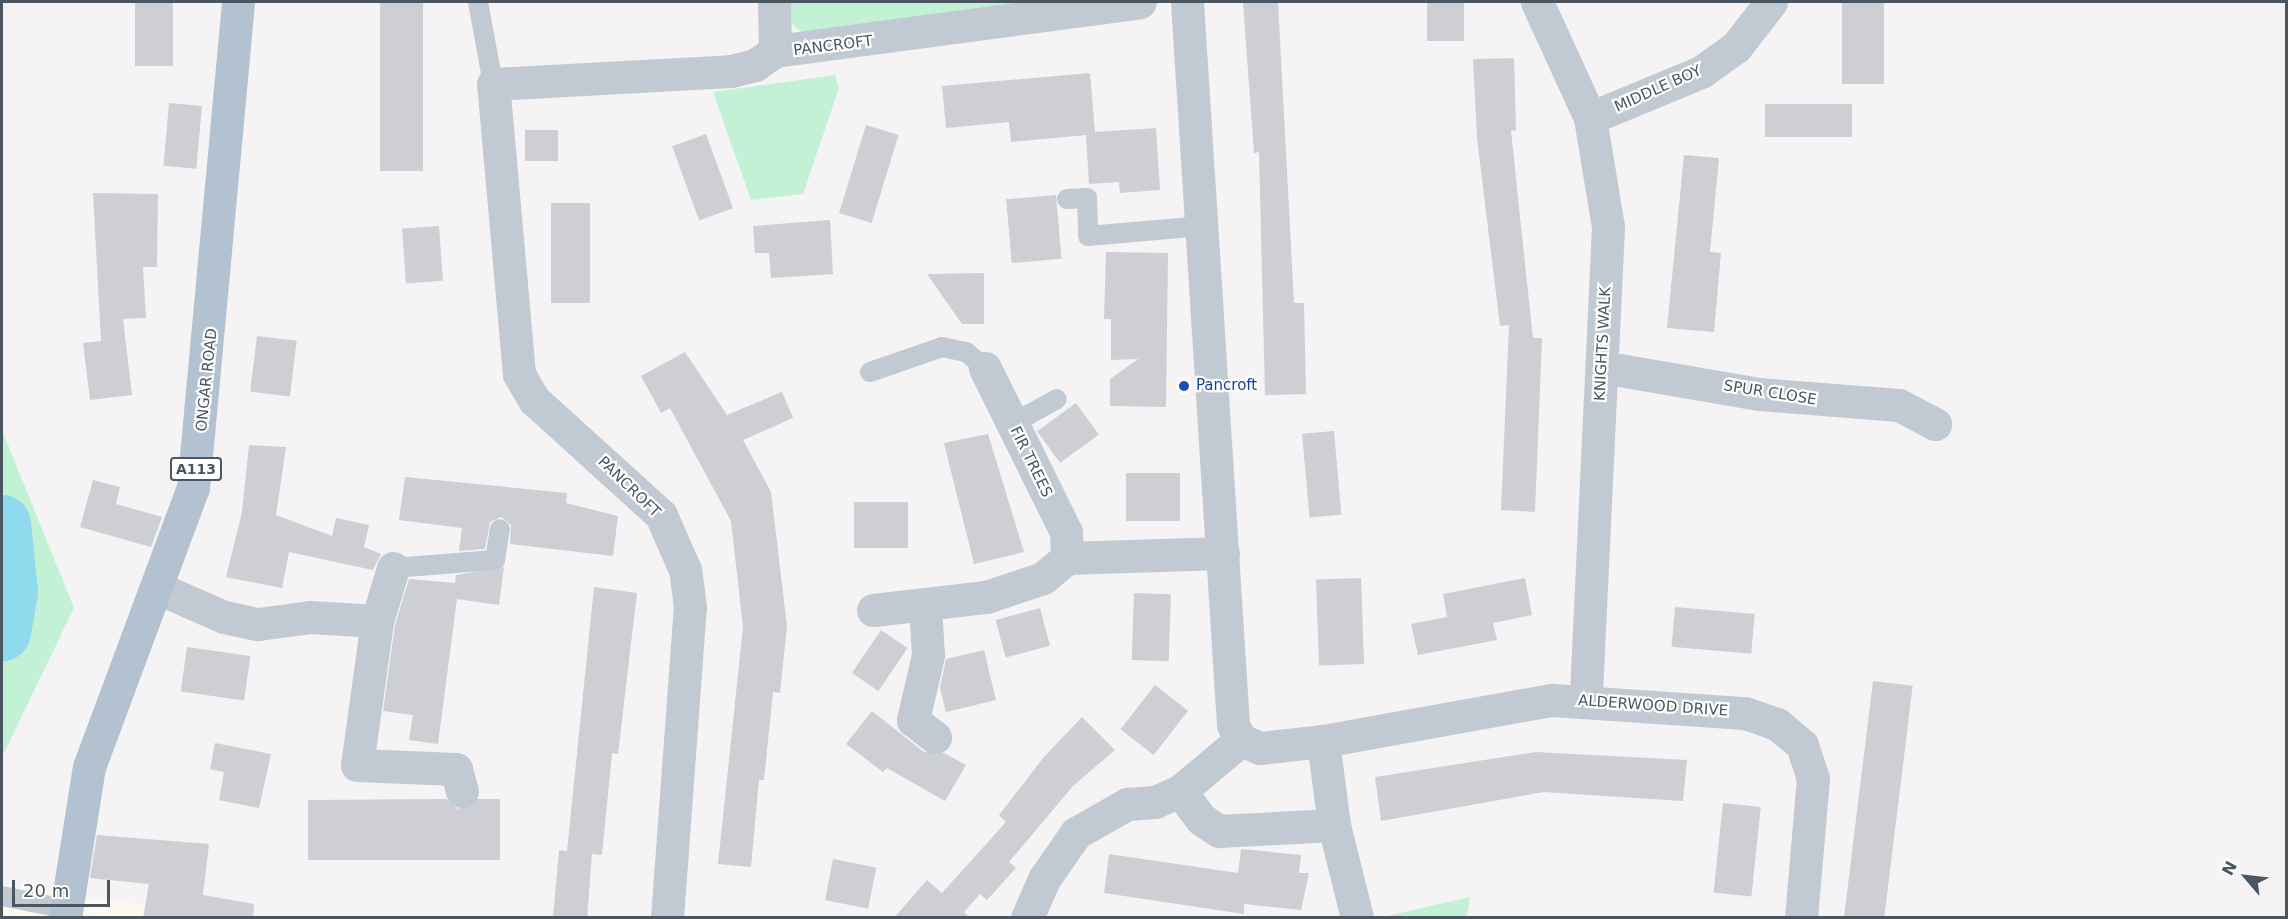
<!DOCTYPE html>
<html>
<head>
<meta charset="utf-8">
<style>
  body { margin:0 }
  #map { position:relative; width:2288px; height:919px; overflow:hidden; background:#f5f3f3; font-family:"DejaVu Sans",sans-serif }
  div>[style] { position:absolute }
  .commercial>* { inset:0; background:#fdf9ef }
  .green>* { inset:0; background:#c3f1d5 }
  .river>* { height:58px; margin:-29px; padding:0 29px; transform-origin:29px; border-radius:29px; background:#90daee }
  .building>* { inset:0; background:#cdcfd5; transform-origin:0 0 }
  .service>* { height:20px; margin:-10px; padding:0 10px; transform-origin:10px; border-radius:10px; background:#c1cad2 }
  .minor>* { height:33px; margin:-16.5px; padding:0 16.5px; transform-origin:16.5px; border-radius:16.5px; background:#c1cad2 }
  .primary>* { height:33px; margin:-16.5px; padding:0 16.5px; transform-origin:16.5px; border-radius:16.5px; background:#b3c2d1 }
  .dots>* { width:16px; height:16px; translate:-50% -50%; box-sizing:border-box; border:3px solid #fff; border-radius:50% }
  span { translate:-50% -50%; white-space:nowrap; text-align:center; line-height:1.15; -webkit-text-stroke:4.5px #fff; paint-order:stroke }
  .shield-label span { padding:2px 4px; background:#fff; border:2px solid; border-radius:4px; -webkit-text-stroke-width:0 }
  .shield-label { font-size:14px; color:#4a5661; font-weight:700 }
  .street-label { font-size:15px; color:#4a5661 }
  .transit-label { font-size:15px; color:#164399 }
  .left { translate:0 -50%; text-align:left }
  .frame { position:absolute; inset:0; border:3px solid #4a5661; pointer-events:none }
  .north { position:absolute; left:2216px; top:847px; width:60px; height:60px; -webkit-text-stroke:4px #fff; paint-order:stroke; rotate:298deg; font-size:16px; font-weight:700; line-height:24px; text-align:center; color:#4a5661 }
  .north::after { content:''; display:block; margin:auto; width:21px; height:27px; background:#4a5661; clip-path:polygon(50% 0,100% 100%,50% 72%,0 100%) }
  .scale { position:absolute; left:12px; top:880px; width:98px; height:27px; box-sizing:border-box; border:3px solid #4a5661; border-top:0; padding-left:8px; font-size:18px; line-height:21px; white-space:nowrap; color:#4a5661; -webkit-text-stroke:4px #fff; paint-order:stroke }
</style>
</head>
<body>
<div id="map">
  <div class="commercial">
    <i style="clip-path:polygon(2px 887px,185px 910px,184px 918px,2px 918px)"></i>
  </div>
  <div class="green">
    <i style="clip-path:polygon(788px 2px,1056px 2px,806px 35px,788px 21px)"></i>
    <i style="clip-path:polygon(835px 75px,839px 88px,803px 194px,751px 200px,713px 92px)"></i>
    <i style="clip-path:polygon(2px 430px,74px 608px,2px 757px)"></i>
    <i style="clip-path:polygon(1470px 897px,1467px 917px,1383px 917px)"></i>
  </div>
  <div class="river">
    <i style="left:2px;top:524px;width:68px;rotate:84.1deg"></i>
    <i style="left:9px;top:592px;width:41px;rotate:99.9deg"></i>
  </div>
  <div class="building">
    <i style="left:135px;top:2px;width:38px;height:64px"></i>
    <i style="left:380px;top:2px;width:43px;height:169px"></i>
    <i style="clip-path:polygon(1243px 2px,1278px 2px,1294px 303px,1304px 303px,1306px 394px,1265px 395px,1259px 152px,1254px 153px)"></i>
    <i style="left:1427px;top:2px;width:37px;height:39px"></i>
    <i style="left:1842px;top:2px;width:42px;height:82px"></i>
    <i style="clip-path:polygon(1514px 58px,1516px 130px,1511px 131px,1521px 226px,1533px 338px,1542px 338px,1535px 512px,1501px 510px,1509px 325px,1500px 326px,1477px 138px,1473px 59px)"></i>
    <i style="clip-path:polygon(1090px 73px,1095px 132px,1156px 128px,1160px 190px,1120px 193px,1119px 182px,1089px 184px,1086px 135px,1011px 142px,1009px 122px,946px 128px,942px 86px)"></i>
    <i style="left:169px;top:103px;width:33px;height:63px;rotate:5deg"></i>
    <i style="left:1852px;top:104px;width:33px;height:87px;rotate:90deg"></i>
    <i style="left:866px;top:125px;width:34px;height:92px;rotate:17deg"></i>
    <i style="left:525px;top:130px;width:33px;height:31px"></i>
    <i style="left:706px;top:134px;width:79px;height:36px;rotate:70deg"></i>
    <i style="clip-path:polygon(1684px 155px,1719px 158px,1710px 252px,1721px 253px,1714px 332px,1667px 328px)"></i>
    <i style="clip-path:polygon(93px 193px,158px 194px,157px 267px,143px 267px,146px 318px,123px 319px,132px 395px,90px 400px,83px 343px,101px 341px)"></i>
    <i style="left:1056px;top:195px;width:64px;height:50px;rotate:85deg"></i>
    <i style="left:590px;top:203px;width:100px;height:39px;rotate:90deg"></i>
    <i style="clip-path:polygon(830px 220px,833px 274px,771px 278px,769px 253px,755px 253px,753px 226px)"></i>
    <i style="left:439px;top:226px;width:55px;height:37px;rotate:86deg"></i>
    <i style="clip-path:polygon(1106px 252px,1168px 253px,1166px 407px,1110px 406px,1110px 379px,1138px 359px,1111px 360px,1111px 319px,1104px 319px)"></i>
    <i style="clip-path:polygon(984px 273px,984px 324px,962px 324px,927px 274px)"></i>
    <i style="left:257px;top:336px;width:40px;height:56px;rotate:7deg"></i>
    <i style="clip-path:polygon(685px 352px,727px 415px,782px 392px,793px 418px,743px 440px,771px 492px,787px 626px,780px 693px,773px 692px,764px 780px,759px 780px,751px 867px,718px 864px,743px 627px,731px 521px,670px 408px,661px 413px,641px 376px)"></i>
    <i style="left:1076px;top:403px;width:39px;height:48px;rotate:54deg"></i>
    <i style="left:1334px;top:431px;width:84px;height:32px;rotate:85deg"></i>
    <i style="clip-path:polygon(988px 434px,1024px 552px,974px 564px,944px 443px)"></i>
    <i style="clip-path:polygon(249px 445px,286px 447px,276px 515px,332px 536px,336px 518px,369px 525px,364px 547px,381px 554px,373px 570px,289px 552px,282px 588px,226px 577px,242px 512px)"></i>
    <i style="left:1126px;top:473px;width:54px;height:48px"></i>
    <i style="clip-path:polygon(405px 477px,567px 493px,566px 503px,618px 516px,613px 556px,510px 544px,511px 525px,501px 517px,490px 522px,485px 549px,459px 551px,462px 528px,399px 520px)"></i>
    <i style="clip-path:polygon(93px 480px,120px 487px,116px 504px,162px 517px,151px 547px,80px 527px)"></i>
    <i style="left:908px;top:502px;width:46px;height:54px;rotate:90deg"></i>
    <i style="clip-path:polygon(504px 567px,499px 605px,457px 599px,438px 744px,409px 740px,413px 715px,383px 711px,395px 625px,409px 579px,455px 583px,456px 575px)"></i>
    <i style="left:1361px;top:578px;width:86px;height:45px;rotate:88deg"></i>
    <i style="clip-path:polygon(1525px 578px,1532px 615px,1493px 623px,1497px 640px,1418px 655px,1411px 624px,1447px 617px,1443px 594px)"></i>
    <i style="clip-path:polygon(594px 587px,637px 593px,618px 754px,612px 753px,602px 855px,592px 854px,587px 918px,553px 918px,559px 850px,567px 851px)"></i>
    <i style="left:1134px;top:593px;width:37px;height:67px;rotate:2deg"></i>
    <i style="left:1675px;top:607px;width:80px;height:40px;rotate:5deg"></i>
    <i style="left:1040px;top:608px;width:39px;height:46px;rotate:75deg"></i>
    <i style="left:881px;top:630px;width:32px;height:52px;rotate:34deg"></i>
    <i style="left:187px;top:647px;width:64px;height:45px;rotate:8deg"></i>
    <i style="clip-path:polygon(984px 650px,996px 700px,946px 712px,940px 688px,946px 659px)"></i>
    <i style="left:1873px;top:681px;width:40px;height:239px;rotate:7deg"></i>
    <i style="left:1155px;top:685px;width:42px;height:56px;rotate:38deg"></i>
    <i style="clip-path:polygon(872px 711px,924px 752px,944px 753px,966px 765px,945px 801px,887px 768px,883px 772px,846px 744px)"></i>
    <i style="clip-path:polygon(1082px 717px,1115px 750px,1073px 786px,1009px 862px,1016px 868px,987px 900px,980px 894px,964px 912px,970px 918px,894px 918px,927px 880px,942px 893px,1006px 822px,999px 815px,1044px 757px)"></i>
    <i style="clip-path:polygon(215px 743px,271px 754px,259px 808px,219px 800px,224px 772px,210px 769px)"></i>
    <i style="clip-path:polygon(1536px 752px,1687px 760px,1683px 801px,1544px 792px,1381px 821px,1375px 777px)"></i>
    <i style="clip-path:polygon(446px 799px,458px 809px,478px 799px,500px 799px,500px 860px,308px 860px,308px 800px)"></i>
    <i style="left:1723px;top:803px;width:38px;height:90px;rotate:6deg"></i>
    <i style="clip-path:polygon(97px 835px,209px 844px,203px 895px,254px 904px,253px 918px,143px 918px,149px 884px,90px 878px)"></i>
    <i style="clip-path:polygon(1241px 849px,1301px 855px,1299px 873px,1309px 873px,1301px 910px,1244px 904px,1244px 914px,1104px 893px,1109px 854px,1238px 873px)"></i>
    <i style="left:833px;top:859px;width:44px;height:42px;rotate:11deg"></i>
  </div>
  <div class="service">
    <i style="left:478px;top:2px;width:83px;rotate:79.6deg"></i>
    <i style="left:1067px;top:199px;width:20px;rotate:-3deg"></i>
    <i style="left:1087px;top:198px;width:38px;rotate:88deg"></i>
    <i style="left:1088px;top:236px;width:115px;rotate:-5deg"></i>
    <i style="left:870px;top:372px;width:76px;rotate:-19.1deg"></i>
    <i style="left:942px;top:347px;width:25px;rotate:12deg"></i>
    <i style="left:966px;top:352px;width:25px;rotate:40deg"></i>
    <i style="left:1012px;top:424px;width:51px;rotate:-29.1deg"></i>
    <i style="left:393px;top:568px;width:102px;rotate:-4.5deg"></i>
    <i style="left:495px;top:560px;width:31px;rotate:-81deg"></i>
    <i style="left:2px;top:896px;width:65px;rotate:11.5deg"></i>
  </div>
  <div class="minor">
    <i style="left:774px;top:2px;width:49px;rotate:88.8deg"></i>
    <i style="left:1187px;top:2px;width:724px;rotate:86.36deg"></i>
    <i style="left:1233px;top:725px;width:17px;rotate:62deg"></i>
    <i style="left:1537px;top:2px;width:128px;rotate:65.4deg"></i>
    <i style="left:1590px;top:118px;width:110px;rotate:80.6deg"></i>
    <i style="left:1608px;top:227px;width:473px;rotate:92.7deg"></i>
    <i style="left:1590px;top:118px;width:120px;rotate:-22.5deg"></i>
    <i style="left:1701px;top:72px;width:43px;rotate:-35.5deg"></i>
    <i style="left:1736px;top:47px;width:57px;rotate:-52.1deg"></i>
    <i style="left:1602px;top:367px;width:159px;rotate:9.8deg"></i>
    <i style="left:1759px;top:394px;width:140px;rotate:4.5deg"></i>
    <i style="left:1899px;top:405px;width:41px;rotate:27.8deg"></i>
    <i style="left:1067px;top:558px;width:156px;rotate:-1.8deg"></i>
    <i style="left:393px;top:568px;width:55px;rotate:106.8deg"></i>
    <i style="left:377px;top:621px;width:145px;rotate:97.9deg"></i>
    <i style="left:357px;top:765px;width:99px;rotate:2.3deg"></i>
    <i style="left:456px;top:769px;width:23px;rotate:75deg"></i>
    <i style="left:160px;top:589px;width:70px;rotate:23.6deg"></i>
    <i style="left:224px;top:617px;width:35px;rotate:12deg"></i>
    <i style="left:258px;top:624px;width:52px;rotate:-7.7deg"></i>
    <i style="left:310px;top:617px;width:67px;rotate:3.4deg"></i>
    <i style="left:925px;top:608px;width:47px;rotate:86.3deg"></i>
    <i style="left:928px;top:655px;width:67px;rotate:103deg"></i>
    <i style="left:913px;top:720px;width:28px;rotate:38deg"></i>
    <i style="left:873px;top:610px;width:114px;rotate:-6.6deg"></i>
    <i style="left:986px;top:597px;width:60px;rotate:-18.4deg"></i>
    <i style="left:1043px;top:578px;width:31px;rotate:-40deg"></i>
    <i style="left:1067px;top:558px;width:26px;rotate:-92deg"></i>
    <i style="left:1066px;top:532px;width:183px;rotate:-116.3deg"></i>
    <i style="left:1241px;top:740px;width:21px;rotate:23deg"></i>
    <i style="left:1260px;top:748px;width:63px;rotate:-6.3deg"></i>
    <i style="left:1323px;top:741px;width:233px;rotate:-10.2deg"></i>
    <i style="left:1552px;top:700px;width:193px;rotate:3.9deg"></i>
    <i style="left:1745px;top:713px;width:34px;rotate:19deg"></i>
    <i style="left:1777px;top:724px;width:33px;rotate:40deg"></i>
    <i style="left:1802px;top:745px;width:35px;rotate:72deg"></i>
    <i style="left:1813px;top:778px;width:141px;rotate:94.9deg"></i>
    <i style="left:1180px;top:791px;width:35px;rotate:53deg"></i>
    <i style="left:1201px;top:819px;width:22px;rotate:34deg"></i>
    <i style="left:1219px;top:831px;width:115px;rotate:-3deg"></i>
    <i style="left:1334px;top:825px;width:85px;rotate:-97.5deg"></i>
    <i style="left:1334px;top:825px;width:96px;rotate:76.1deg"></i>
    <i style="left:667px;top:918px;width:311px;rotate:-85.8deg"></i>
    <i style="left:690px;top:608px;width:38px;rotate:-97deg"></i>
    <i style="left:685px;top:570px;width:60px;rotate:-113.6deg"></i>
    <i style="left:661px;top:515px;width:171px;rotate:-137.8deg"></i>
    <i style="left:534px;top:400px;width:30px;rotate:-120deg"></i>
    <i style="left:519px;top:374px;width:291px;rotate:-95.1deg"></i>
    <i style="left:493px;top:84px;width:238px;rotate:-3.1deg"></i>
    <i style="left:731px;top:71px;width:25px;rotate:-14deg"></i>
    <i style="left:755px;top:65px;width:24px;rotate:-35deg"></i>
    <i style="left:775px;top:51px;width:368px;rotate:-7.6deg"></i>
    <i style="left:1027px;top:918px;width:43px;rotate:-66.4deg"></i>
    <i style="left:1044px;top:879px;width:56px;rotate:-55.2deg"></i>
    <i style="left:1076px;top:833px;width:59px;rotate:-29.6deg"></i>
    <i style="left:1127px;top:804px;width:28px;rotate:-4deg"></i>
    <i style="left:1155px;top:802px;width:27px;rotate:-24deg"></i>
    <i style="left:1180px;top:791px;width:80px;rotate:-39.9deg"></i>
  </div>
  <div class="primary">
    <i style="left:65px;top:918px;width:153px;rotate:-81deg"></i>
    <i style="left:89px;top:767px;width:298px;rotate:-69.6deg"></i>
    <i style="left:193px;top:488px;width:488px;rotate:-84.7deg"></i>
  </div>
  <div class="dots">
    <i style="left:1184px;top:386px;background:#1a4fb4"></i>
  </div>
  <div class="shield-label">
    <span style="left:196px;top:469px">A113</span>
  </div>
  <div class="street-label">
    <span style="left:833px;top:46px;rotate:-7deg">PANCROFT</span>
    <span style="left:1658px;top:89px;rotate:-24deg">MIDDLE BOY</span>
    <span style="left:1603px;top:344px;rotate:-87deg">KNIGHTS WALK</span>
    <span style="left:207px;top:380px;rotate:-84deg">ONGAR ROAD</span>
    <span style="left:1770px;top:393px;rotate:9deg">SPUR CLOSE</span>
    <span style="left:1031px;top:462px;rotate:64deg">FIR TREES</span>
    <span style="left:629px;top:487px;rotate:44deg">PANCROFT</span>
    <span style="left:1653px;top:706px;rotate:4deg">ALDERWOOD DRIVE</span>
  </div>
  <div class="transit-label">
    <span class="left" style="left:1196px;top:386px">Pancroft</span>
  </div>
  <div class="frame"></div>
  <div class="north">N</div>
  <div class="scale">20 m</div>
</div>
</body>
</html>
